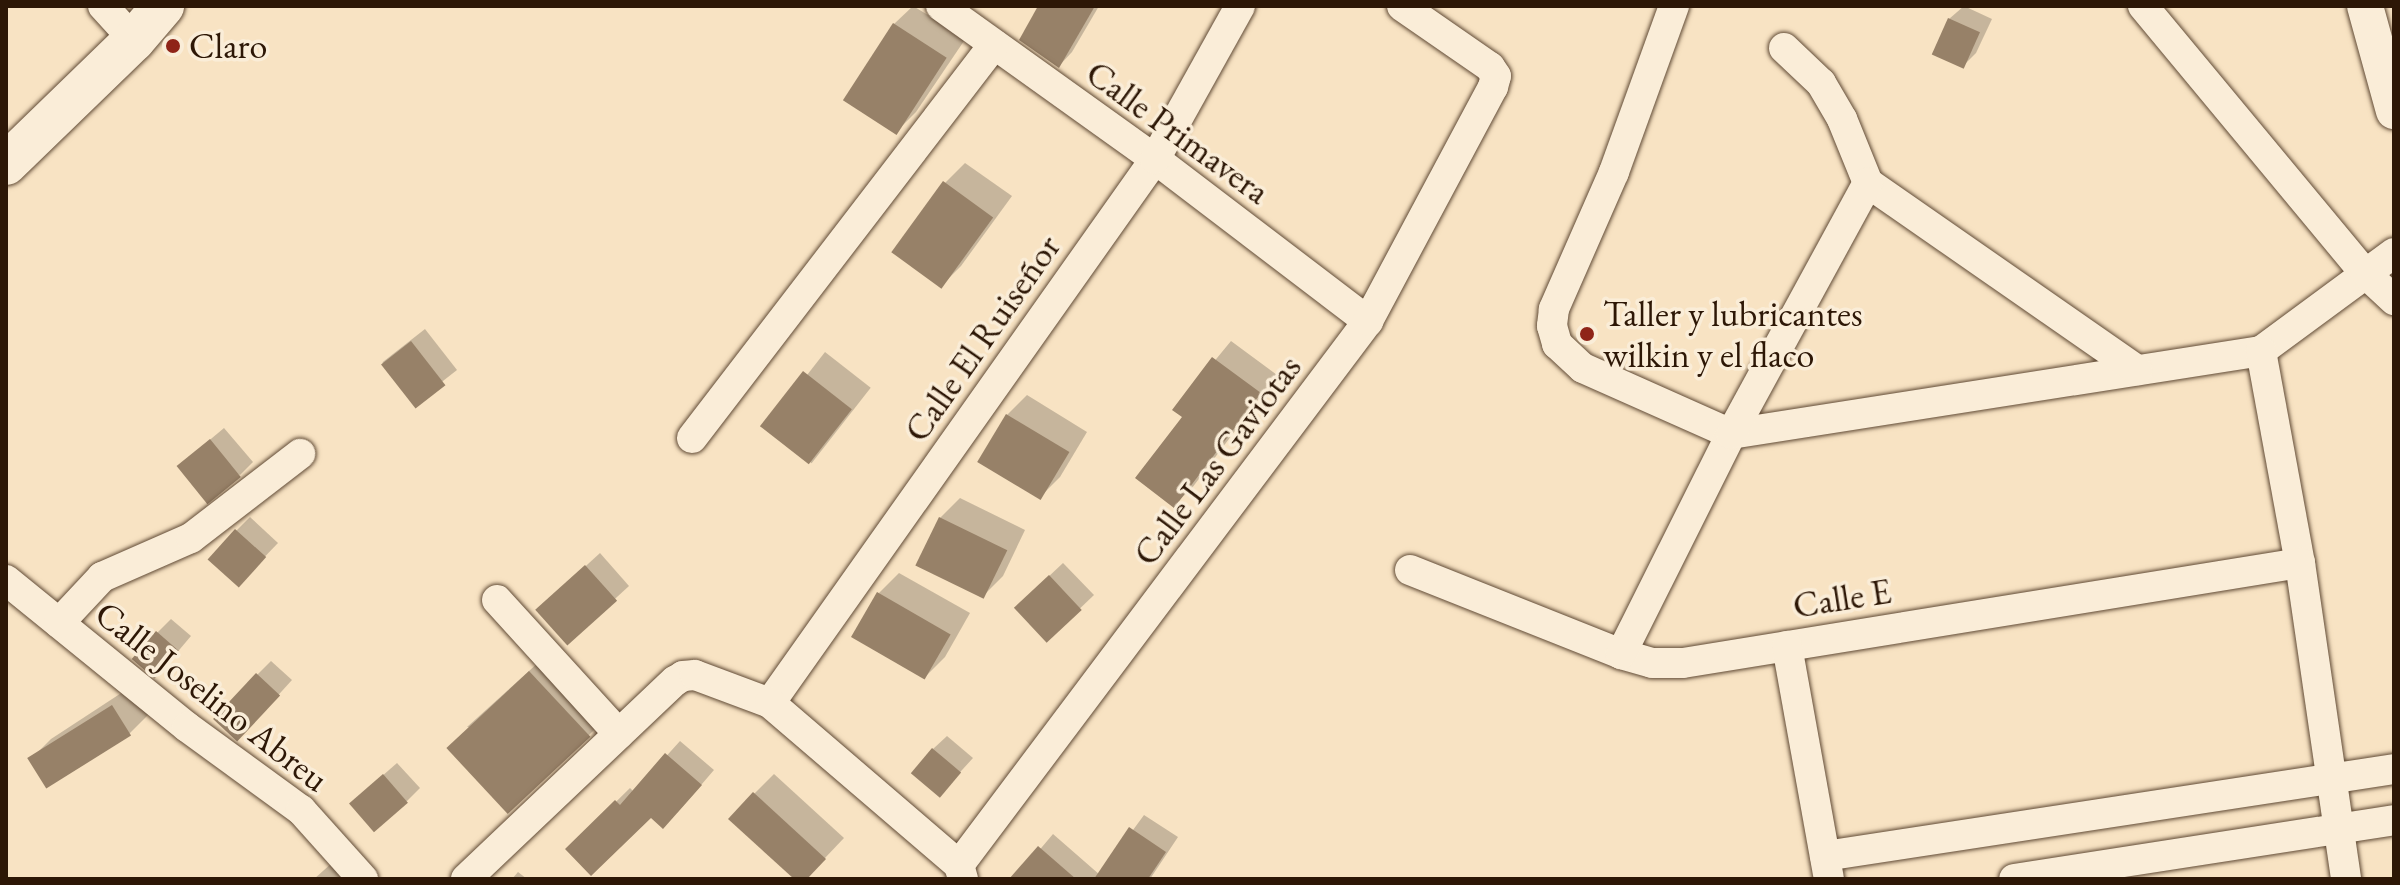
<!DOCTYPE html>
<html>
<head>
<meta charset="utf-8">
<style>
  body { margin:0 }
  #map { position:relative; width:2400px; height:885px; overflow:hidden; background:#f8e3c3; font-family:"EB Garamond",serif }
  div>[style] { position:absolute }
  .shadow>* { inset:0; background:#0003; transform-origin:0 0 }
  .building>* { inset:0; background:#978168; transform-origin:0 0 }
  .roads { filter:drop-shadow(0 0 2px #604a35) drop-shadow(0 0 2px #604a35) }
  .minor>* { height:30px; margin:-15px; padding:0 15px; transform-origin:15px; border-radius:15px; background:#faedd8 }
  .tertiary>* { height:36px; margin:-18px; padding:0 18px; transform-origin:18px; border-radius:18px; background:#faedd8 }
  .secondary>* { height:42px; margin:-21px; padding:0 21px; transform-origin:21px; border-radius:21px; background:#faedd8 }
  .dots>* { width:22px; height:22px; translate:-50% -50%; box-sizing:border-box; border:4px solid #faedd8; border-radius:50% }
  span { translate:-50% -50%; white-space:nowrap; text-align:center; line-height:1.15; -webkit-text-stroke:7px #faedd8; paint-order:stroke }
  .poi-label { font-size:36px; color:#2d1706 }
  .left { translate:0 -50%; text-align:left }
  .street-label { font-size:36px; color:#2d1706 }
  .frame { position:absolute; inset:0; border:8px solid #2d1706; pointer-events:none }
</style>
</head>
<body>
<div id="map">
  <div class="shadow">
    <i style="clip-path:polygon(913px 6px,966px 38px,916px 112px,896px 132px,894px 24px)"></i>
    <i style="clip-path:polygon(1041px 6px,1099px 6px,1072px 52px,1059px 66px)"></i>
    <i style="clip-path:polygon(1964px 6px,1992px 19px,1976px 53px,1962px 67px,1949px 19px)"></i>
    <i style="clip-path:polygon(965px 163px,1012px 196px,961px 266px,941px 286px,945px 183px)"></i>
    <i style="left:425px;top:329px;width:52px;height:54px;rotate:52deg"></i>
    <i style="clip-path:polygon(1231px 341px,1277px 375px,1192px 488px,1174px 505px,1184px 417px,1175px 409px)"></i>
    <i style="left:825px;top:352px;width:58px;height:96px;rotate:38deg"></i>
    <i style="clip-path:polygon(1027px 395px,1087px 432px,1060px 477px,1040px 497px,1007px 415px)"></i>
    <i style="clip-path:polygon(224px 428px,253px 462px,240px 475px,193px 454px)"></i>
    <i style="clip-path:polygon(960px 498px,1025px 530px,1003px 576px,983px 596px,940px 518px)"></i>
    <i style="clip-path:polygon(250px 517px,278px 543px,251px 571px,236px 531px)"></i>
    <i style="clip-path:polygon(600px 553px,629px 586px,568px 642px,552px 597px)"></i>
    <i style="clip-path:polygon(1063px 563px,1094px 595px,1047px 640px,1030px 594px)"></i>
    <i style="clip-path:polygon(899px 573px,970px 613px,945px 657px,925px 677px,879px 593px)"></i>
    <i style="clip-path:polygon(171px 619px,191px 636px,169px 662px,157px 633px)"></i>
    <i style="clip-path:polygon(550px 652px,608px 716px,588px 736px,467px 727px)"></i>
    <i style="clip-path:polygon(271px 661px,292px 680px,251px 725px,257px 675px)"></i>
    <i style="clip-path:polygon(132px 686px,150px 713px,130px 733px,48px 786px,31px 759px,51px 739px)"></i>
    <i style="clip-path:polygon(947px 736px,973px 758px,952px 781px,933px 749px)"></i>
    <i style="clip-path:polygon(680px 741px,714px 770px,677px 813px,651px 816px,568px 849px,630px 788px,634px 792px)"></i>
    <i style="clip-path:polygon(397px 763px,420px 788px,406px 802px,365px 791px)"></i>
    <i style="clip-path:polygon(774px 774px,844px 838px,805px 879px,797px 879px,754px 794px)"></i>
    <i style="clip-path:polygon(1144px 815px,1178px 837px,1150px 879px,1015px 879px,1053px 834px,1100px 875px)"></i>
    <i style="clip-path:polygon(342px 854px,366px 879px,314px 879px)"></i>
    <i style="clip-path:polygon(518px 872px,527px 879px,512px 879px)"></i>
  </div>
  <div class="building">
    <i style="clip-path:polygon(1038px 6px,1095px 6px,1059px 68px,1019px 40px)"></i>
    <i style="left:1948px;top:18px;width:35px;height:40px;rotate:24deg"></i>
    <i style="left:893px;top:23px;width:64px;height:92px;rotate:33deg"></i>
    <i style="left:943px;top:181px;width:62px;height:88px;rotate:36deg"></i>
    <i style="left:411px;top:341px;width:56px;height:38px;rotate:52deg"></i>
    <i style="clip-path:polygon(1212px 357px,1261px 393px,1174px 508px,1135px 478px,1182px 417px,1172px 410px)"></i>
    <i style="left:803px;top:371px;width:62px;height:70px;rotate:38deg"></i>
    <i style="left:1006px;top:414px;width:74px;height:56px;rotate:31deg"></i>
    <i style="left:210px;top:439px;width:49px;height:43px;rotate:51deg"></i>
    <i style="left:939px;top:517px;width:76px;height:54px;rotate:26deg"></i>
    <i style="left:235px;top:529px;width:42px;height:41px;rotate:42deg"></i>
    <i style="left:585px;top:565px;width:48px;height:67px;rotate:48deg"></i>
    <i style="left:1049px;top:575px;width:48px;height:48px;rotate:47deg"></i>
    <i style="left:877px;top:592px;width:85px;height:52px;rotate:30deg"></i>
    <i style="left:156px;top:631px;width:30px;height:37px;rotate:41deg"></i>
    <i style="left:529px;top:671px;width:90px;height:113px;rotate:47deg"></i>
    <i style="left:256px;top:673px;width:33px;height:63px;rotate:43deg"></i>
    <i style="left:112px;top:705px;width:36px;height:100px;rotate:58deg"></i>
    <i style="left:932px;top:748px;width:38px;height:33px;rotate:40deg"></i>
    <i style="clip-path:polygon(665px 753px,702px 785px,663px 829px,651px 818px,591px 876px,565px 849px,615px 800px,620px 805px)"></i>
    <i style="left:383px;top:774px;width:38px;height:45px;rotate:49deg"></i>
    <i style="clip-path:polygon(753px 792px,826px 859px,807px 879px,794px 879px,728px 819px)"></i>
    <i style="clip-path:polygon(1129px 827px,1166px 852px,1148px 879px,1094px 879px)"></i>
    <i style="clip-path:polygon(1038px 846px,1076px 879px,1009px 879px)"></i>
  </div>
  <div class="roads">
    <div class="minor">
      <i style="left:103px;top:6px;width:46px;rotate:47.6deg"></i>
      <i style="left:941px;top:6px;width:263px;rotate:35.6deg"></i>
      <i style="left:1155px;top:159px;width:268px;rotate:37.3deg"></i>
      <i style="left:1674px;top:6px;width:177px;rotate:109.9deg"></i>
      <i style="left:1614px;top:172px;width:150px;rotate:113.7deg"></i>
      <i style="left:1554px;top:309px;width:17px;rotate:97deg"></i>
      <i style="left:1552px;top:326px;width:19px;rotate:74deg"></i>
      <i style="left:1557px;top:344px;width:35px;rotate:43deg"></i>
      <i style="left:1583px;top:368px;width:162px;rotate:24deg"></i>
      <i style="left:1731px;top:434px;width:536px;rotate:-8.9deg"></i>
      <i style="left:2261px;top:351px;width:165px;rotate:-36.4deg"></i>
      <i style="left:2143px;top:6px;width:347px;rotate:50.3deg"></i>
      <i style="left:2365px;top:273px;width:40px;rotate:43deg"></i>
      <i style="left:1784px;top:48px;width:51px;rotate:43.4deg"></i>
      <i style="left:1821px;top:83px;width:42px;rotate:59.7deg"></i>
      <i style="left:1842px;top:119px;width:69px;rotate:67.9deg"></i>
      <i style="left:1868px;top:183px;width:328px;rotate:34.8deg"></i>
      <i style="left:2261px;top:351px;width:216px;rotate:79.6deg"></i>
      <i style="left:2300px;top:563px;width:319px;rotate:81.7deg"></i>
      <i style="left:692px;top:438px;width:496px;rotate:-52.5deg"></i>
      <i style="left:1410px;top:570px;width:227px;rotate:21.7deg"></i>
      <i style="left:1621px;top:654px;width:32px;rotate:16deg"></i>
      <i style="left:1652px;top:663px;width:31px"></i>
      <i style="left:1683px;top:663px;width:625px;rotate:-9.21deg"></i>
      <i style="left:6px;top:580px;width:233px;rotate:39.1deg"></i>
      <i style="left:187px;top:727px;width:141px;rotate:36.1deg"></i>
      <i style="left:301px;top:810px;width:93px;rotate:48.1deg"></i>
      <i style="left:497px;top:600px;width:181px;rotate:47.7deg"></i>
      <i style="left:59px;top:623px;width:63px;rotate:-46.9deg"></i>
      <i style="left:102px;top:577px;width:97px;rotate:-23.7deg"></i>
      <i style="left:191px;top:538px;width:138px;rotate:-37.6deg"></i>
      <i style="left:1787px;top:646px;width:237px;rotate:79.8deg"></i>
      <i style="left:1621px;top:654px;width:246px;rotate:-63.4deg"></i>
      <i style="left:1731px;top:434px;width:286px;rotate:-61.4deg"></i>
      <i style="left:770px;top:703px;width:666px;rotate:-54.71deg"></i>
      <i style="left:1155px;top:159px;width:175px;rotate:-60.9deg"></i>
      <i style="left:1825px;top:856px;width:576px;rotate:-8.69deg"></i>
      <i style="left:959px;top:865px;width:681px;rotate:-53.06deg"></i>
      <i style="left:1368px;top:321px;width:265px;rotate:-61.9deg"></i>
      <i style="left:1493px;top:87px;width:11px;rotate:-75deg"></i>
      <i style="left:1496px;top:76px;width:11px;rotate:-124deg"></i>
      <i style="left:1490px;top:67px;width:107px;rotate:-145.3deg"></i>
      <i style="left:466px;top:879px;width:288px;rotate:-43.5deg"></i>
      <i style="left:675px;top:681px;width:9px;rotate:-32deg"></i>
      <i style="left:683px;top:676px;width:12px;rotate:-5deg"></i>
      <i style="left:695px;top:675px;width:80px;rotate:20.5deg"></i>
      <i style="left:770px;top:703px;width:249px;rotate:40.6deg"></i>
      <i style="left:959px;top:865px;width:15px;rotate:74deg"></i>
      <i style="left:2014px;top:879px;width:385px;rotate:-8.8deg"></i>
    </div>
    <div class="tertiary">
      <i style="left:2365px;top:6px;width:109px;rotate:74.6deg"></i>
    </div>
    <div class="secondary">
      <i style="left:6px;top:164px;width:178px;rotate:-44.1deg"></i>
      <i style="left:134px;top:40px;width:45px;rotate:-49.5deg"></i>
    </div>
  </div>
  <div class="dots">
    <i style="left:173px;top:46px;background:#8f2418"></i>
    <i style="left:1587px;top:334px;background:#8f2418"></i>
  </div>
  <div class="poi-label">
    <span class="left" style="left:189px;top:46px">Claro</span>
    <span class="left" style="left:1603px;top:334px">Taller y lubricantes<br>wilkin y el flaco</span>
  </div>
  <div class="street-label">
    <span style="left:1178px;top:132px;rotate:36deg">Calle Primavera</span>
    <span style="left:982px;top:338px;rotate:-55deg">Calle El Ruiseñor</span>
    <span style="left:1217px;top:460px;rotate:-53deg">Calle Las Gaviotas</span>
    <span style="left:1842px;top:598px;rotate:-9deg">Calle E</span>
    <span style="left:212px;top:696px;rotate:38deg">Calle Joselino Abreu</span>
  </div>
  <div class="frame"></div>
</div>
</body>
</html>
